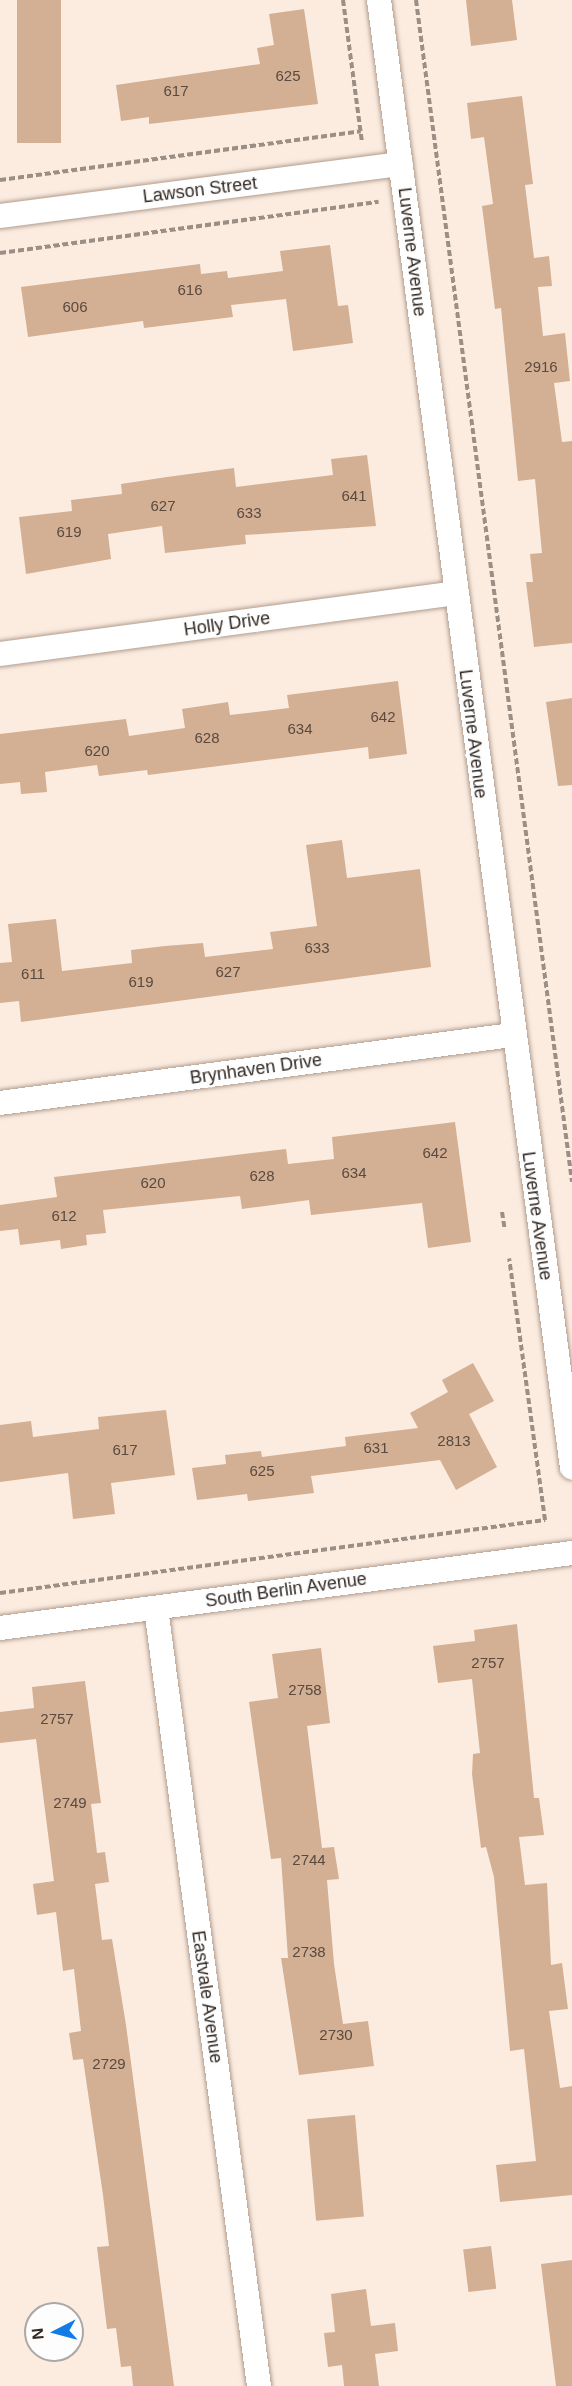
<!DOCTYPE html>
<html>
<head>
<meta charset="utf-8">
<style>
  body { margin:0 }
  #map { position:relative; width:572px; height:2386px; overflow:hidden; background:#fcece0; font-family:Helvetica,sans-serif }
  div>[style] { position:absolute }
  .building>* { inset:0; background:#d3af93; transform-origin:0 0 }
  .path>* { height:4px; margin-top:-2px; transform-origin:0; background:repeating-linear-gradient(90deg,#9a8e85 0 6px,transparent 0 9px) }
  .roads { filter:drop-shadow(0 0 2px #b09d8f) drop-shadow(0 0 2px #b09d8f) }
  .minor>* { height:24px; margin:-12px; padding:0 12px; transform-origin:12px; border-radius:12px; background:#fff }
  span { translate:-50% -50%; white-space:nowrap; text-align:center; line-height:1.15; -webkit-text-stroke:5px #fdfdfd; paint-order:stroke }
  .number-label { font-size:15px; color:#5a4a40 }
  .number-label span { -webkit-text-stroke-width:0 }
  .street-label { font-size:18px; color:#312924 }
  .north { position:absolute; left:24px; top:2302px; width:60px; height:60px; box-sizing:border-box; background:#fdfdfd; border:2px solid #aba8a6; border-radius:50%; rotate:264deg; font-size:16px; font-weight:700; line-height:24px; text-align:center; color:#312924 }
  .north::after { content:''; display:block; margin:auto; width:21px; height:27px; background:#137ce4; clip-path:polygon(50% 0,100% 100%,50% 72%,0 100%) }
</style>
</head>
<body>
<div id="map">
  <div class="building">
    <i style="left:17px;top:0;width:44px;height:143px"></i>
    <i style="clip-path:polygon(466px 0,512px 0,517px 40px,471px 46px)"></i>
    <i style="clip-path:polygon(304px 9px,318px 104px,149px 124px,149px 117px,121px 121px,116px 85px,260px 64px,257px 48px,274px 45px,269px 14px)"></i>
    <i style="clip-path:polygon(522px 96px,533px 184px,525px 185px,534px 258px,549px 256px,552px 286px,538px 287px,543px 336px,565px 333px,570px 381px,554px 383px,562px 442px,572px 441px,572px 643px,534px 647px,526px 582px,533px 582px,530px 554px,542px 553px,535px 479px,518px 481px,501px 308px,495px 309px,482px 206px,493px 204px,484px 137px,471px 139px,467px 103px)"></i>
    <i style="clip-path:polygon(330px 245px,338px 306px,348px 305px,353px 343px,293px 351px,286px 299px,231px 305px,233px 317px,144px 328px,143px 321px,28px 337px,21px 287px,200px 264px,201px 274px,227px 271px,228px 278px,283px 271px,280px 251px)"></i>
    <i style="clip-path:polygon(367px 455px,376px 526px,245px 535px,246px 544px,165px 553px,162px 526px,108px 534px,111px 559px,26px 574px,19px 517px,72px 511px,71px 500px,122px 494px,121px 484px,167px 477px,234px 468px,236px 487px,333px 475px,331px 459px)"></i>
    <i style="clip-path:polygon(398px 681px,407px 754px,369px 759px,368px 747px,148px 775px,147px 770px,99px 776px,97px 765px,45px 772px,47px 792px,21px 794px,20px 782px,0 784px,0 734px,126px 719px,129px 736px,185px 728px,182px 709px,228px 702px,230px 715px,289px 708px,287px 695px)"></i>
    <i style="clip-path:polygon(572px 698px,572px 785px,558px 786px,546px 702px)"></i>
    <i style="clip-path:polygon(342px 840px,347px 878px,420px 869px,431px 967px,21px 1022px,19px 1001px,0 1003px,0 963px,12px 962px,8px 924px,56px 919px,62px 971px,132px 963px,131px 950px,165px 946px,203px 943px,205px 957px,273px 949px,270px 932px,317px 926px,306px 845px)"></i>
    <i style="clip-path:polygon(455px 1122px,471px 1242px,428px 1248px,422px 1203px,311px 1215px,309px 1200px,242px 1209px,240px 1196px,103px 1210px,106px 1233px,86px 1235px,87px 1245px,61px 1249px,60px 1240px,20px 1245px,18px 1229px,0 1231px,0 1205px,57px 1197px,54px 1177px,286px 1149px,288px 1164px,334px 1159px,332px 1137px)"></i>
    <i style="clip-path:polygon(473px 1363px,494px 1401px,469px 1414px,497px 1467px,456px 1490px,440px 1460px,311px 1476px,314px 1493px,248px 1501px,247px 1494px,197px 1500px,192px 1468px,226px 1464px,225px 1455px,261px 1451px,262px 1457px,346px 1446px,345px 1437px,418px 1428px,410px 1413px,448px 1392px,442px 1380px)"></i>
    <i style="clip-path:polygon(166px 1410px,175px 1475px,111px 1483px,115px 1514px,73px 1519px,68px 1473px,0 1482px,0 1425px,31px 1421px,33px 1437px,99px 1429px,98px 1417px)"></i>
    <i style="clip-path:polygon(517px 1624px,534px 1798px,539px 1798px,544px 1835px,519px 1837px,525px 1885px,547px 1883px,551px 1965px,562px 1963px,568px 2009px,549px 2011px,560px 2088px,572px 2086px,572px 2195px,500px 2202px,496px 2165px,536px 2161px,524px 2049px,510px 2051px,494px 1877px,486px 1847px,481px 1848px,472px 1774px,473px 1754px,480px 1753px,472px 1679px,438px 1683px,433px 1646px,475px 1641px,474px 1630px)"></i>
    <i style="clip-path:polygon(321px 1648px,330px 1723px,307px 1726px,322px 1848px,334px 1847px,339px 1879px,327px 1880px,334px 1964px,343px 2024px,368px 2021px,374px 2066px,299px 2075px,281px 1958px,288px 1958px,281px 1858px,271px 1859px,249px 1702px,278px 1698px,272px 1654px)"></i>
    <i style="clip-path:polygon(85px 1681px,101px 1803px,91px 1804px,97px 1853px,105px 1852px,109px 1882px,95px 1884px,102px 1940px,112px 1939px,126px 2025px,174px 2386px,133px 2386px,131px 2366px,121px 2367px,116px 2328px,107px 2329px,97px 2247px,109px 2246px,103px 2195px,83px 2059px,73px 2060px,69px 2033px,81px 2031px,74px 1969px,63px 1971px,56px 1912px,37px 1915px,33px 1884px,54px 1881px,36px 1739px,0 1743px,0 1712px,34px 1708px,32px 1687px)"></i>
    <i style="left:355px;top:2115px;width:102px;height:48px;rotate:85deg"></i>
    <i style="left:491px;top:2246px;width:43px;height:28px;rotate:83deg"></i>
    <i style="clip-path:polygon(572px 2260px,572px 2386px,556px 2386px,541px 2264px)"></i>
    <i style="clip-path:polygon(366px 2289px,371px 2326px,395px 2323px,398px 2351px,375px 2354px,379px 2386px,344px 2386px,342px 2365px,328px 2367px,324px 2333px,335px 2332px,331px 2294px)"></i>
  </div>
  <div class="path">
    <i style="left:343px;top:0;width:143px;rotate:82.4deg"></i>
    <i style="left:416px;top:0;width:1192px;rotate:82.48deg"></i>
    <i style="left:0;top:180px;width:364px;rotate:-7.7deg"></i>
    <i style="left:0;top:253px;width:382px;rotate:-7.7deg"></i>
    <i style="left:502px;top:1212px;width:18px;rotate:81deg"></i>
    <i style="left:0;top:1593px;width:550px;rotate:-7.63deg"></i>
    <i style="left:545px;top:1520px;width:264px;rotate:-97.8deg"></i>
  </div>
  <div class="roads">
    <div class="minor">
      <i style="left:379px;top:0;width:1480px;rotate:82.51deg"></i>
      <i style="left:0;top:216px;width:404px;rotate:-7.4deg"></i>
      <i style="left:0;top:654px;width:459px;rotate:-7.6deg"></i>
      <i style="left:0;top:1103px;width:516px;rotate:-7.57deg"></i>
      <i style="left:156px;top:1608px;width:785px;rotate:82.46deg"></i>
      <i style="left:0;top:1628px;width:577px;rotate:-7.47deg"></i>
    </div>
  </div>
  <div class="number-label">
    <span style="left:288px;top:76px">625</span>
    <span style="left:176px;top:91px">617</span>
    <span style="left:190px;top:290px">616</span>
    <span style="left:75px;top:307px">606</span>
    <span style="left:541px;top:367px">2916</span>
    <span style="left:354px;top:496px">641</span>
    <span style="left:163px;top:506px">627</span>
    <span style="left:249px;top:513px">633</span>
    <span style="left:69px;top:532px">619</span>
    <span style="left:383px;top:717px">642</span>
    <span style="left:300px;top:729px">634</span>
    <span style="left:207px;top:738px">628</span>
    <span style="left:97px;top:751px">620</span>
    <span style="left:317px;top:948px">633</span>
    <span style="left:228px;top:972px">627</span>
    <span style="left:33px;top:974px">611</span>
    <span style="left:141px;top:982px">619</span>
    <span style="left:435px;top:1153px">642</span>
    <span style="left:354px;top:1173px">634</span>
    <span style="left:262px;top:1176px">628</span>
    <span style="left:153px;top:1183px">620</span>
    <span style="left:64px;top:1216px">612</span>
    <span style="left:454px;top:1441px">2813</span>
    <span style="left:376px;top:1448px">631</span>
    <span style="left:125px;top:1450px">617</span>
    <span style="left:262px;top:1471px">625</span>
    <span style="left:488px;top:1663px">2757</span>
    <span style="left:305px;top:1690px">2758</span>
    <span style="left:57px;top:1719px">2757</span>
    <span style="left:70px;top:1803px">2749</span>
    <span style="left:309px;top:1860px">2744</span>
    <span style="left:309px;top:1952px">2738</span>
    <span style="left:336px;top:2035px">2730</span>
    <span style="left:109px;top:2064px">2729</span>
  </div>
  <div class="street-label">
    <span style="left:200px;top:190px;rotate:-7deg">Lawson Street</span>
    <span style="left:412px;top:252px;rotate:83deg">Luverne Avenue</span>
    <span style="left:227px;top:624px;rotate:-8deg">Holly Drive</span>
    <span style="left:473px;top:734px;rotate:83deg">Luverne Avenue</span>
    <span style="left:256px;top:1069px;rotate:-8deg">Brynhaven Drive</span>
    <span style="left:537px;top:1216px;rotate:82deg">Luverne Avenue</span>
    <span style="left:286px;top:1590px;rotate:-8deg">South Berlin Avenue</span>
    <span style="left:207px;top:1997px;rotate:82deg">Eastvale Avenue</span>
  </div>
  <div class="north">N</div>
</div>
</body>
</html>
